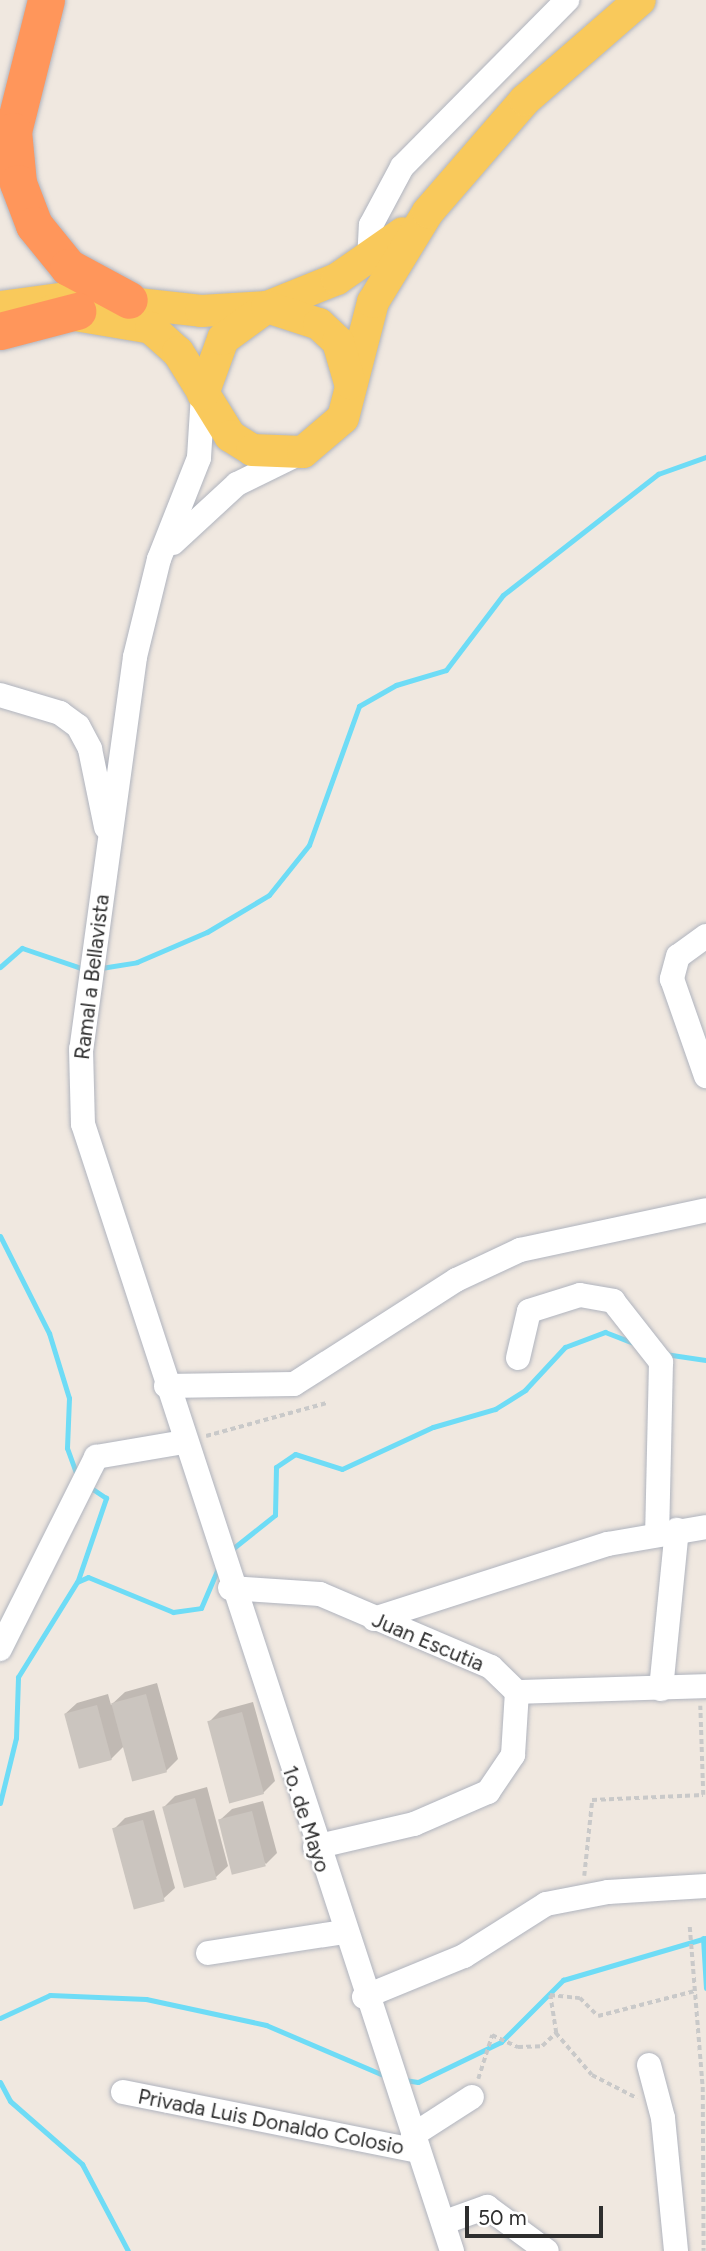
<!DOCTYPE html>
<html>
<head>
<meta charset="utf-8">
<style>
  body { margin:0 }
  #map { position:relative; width:706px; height:2251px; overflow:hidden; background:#f0e8e0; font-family:Figtree,sans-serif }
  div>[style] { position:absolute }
  .shadow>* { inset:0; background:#0003 }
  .stream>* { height:5px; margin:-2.5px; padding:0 2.5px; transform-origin:2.5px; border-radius:2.5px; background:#6edcf6 }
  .building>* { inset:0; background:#cbc5bf; transform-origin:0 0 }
  .path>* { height:3.5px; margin-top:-1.75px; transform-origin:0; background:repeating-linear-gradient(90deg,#c9c9c9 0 5px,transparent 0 8.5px) }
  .roads { filter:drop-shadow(0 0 2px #b0b4be) drop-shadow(0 0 2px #b0b4be) }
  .minor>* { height:24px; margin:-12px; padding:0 12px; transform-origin:12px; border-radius:12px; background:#fff }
  .major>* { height:32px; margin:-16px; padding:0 16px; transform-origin:16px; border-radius:16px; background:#f9c95b }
  .highway>* { height:37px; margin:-18.5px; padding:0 18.5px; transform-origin:18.5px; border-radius:18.5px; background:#ff965b }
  span { translate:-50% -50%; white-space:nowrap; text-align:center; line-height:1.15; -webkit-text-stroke:5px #fff; paint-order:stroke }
  .street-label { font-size:21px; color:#2e2e2e }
  .scale { position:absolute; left:465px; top:2206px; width:138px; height:32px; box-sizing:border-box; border:4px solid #2e2e2e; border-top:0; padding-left:9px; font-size:21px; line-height:24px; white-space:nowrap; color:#2e2e2e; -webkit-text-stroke:5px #fff; paint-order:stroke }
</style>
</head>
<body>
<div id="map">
  <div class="shadow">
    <i style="clip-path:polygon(157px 1683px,178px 1759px,166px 1771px,124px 1746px,111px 1759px,65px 1714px,77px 1703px,108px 1694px,111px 1705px,125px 1692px)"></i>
    <i style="clip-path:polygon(253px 1702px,275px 1781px,263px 1793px,209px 1722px,220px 1711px)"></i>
    <i style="clip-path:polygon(207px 1787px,228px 1866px,216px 1877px,164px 1807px,175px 1796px)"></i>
    <i style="clip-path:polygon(263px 1801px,277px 1853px,266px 1864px,220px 1820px,232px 1809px)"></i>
    <i style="clip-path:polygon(154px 1810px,175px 1888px,163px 1899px,114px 1829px,125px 1818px)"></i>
  </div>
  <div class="stream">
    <i style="left:0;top:967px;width:29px;rotate:-41deg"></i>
    <i style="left:22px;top:948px;width:65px;rotate:18.7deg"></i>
    <i style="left:101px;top:968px;width:36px;rotate:-9deg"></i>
    <i style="left:137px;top:962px;width:76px;rotate:-23.2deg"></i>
    <i style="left:207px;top:932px;width:72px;rotate:-30.8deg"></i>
    <i style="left:269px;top:895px;width:64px;rotate:-51.3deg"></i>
    <i style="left:309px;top:845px;width:148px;rotate:-70.2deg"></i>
    <i style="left:359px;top:706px;width:43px;rotate:-29.6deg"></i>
    <i style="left:396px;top:685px;width:52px;rotate:-16.7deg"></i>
    <i style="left:446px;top:670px;width:94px;rotate:-52.8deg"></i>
    <i style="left:503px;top:595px;width:197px;rotate:-38deg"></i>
    <i style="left:658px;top:474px;width:51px;rotate:-19.5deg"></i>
    <i style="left:0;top:1236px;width:109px;rotate:63.2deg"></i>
    <i style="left:49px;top:1333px;width:68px;rotate:72.9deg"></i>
    <i style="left:69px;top:1398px;width:50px;rotate:92.3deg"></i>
    <i style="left:67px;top:1448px;width:29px;rotate:70deg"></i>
    <i style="left:665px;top:1354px;width:41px;rotate:8.3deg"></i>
    <i style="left:231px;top:1550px;width:56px;rotate:-38.5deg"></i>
    <i style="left:275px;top:1515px;width:48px;rotate:-88.8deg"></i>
    <i style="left:276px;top:1467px;width:23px;rotate:-34deg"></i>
    <i style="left:295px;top:1454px;width:49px;rotate:17.7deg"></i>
    <i style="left:342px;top:1469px;width:100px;rotate:-24.8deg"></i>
    <i style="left:433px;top:1427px;width:65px;rotate:-16.2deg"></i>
    <i style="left:495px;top:1409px;width:36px;rotate:-32deg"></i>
    <i style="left:525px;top:1390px;width:59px;rotate:-47.1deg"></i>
    <i style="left:565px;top:1347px;width:43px;rotate:-20.6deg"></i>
    <i style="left:605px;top:1332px;width:33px;rotate:21deg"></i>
    <i style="left:78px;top:1580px;width:87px;rotate:-71.1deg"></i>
    <i style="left:106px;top:1498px;width:22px;rotate:-146deg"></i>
    <i style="left:0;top:1803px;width:67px;rotate:-76.2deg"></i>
    <i style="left:16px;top:1738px;width:61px;rotate:-88.1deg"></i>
    <i style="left:18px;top:1677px;width:112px;rotate:-58.2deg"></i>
    <i style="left:77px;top:1582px;width:12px;rotate:-24deg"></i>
    <i style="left:88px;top:1577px;width:92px;rotate:22.4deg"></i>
    <i style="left:173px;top:1612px;width:28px;rotate:-8deg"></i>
    <i style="left:201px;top:1608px;width:46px;rotate:-66.8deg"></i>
    <i style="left:703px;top:1938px;width:50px;rotate:86.6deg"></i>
    <i style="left:0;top:2018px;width:55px;rotate:-24.7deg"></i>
    <i style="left:50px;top:1995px;width:96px;rotate:2.4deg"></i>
    <i style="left:146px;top:1999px;width:123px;rotate:12.2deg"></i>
    <i style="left:266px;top:2025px;width:133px;rotate:23.1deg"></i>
    <i style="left:404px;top:2080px;width:14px;rotate:8deg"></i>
    <i style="left:418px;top:2082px;width:92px;rotate:-25.7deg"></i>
    <i style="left:501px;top:2042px;width:88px;rotate:-45deg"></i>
    <i style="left:563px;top:1980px;width:149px;rotate:-16.4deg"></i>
    <i style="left:0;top:2082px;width:21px;rotate:62deg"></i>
    <i style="left:10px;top:2101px;width:96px;rotate:41.2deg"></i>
    <i style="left:82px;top:2164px;width:98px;rotate:62.1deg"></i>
  </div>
  <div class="building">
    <i style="left:146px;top:1694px;width:81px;height:36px;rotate:75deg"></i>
    <i style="left:97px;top:1705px;width:57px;height:34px;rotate:75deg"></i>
    <i style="left:242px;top:1712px;width:85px;height:36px;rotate:75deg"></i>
    <i style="left:195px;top:1798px;width:84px;height:34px;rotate:75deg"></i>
    <i style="left:252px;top:1811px;width:57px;height:35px;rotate:76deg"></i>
    <i style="left:143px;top:1820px;width:84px;height:32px;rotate:75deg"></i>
  </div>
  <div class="path">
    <i style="left:206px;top:1436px;width:125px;rotate:-15.3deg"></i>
    <i style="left:584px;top:1876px;width:76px;rotate:-84deg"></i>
    <i style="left:592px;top:1800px;width:111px;rotate:-2.6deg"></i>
    <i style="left:703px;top:1795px;width:89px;rotate:-91.9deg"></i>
    <i style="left:690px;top:1927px;width:161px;rotate:85.4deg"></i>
    <i style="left:703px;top:2087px;width:164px;rotate:89.7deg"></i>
    <i style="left:556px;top:2033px;width:55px;rotate:49.4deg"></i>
    <i style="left:592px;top:2075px;width:51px;rotate:27.1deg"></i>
    <i style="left:478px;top:2079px;width:46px;rotate:-72.3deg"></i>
    <i style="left:492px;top:2035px;width:29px;rotate:25deg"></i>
    <i style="left:518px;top:2047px;width:24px;rotate:-2deg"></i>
    <i style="left:542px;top:2046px;width:19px;rotate:-43deg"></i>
    <i style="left:556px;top:2033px;width:38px;rotate:-99deg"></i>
    <i style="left:550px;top:1995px;width:30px;rotate:6deg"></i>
    <i style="left:580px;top:1998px;width:25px;rotate:45deg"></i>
    <i style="left:598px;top:2016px;width:100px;rotate:-14.5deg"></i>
  </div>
  <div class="roads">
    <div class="minor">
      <i style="left:369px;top:261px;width:36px;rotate:-87deg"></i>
      <i style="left:371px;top:225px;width:66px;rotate:-61.9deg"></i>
      <i style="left:402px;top:167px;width:235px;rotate:-45.3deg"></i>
      <i style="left:203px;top:394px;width:64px;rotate:93.6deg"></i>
      <i style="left:199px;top:458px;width:109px;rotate:111.6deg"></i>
      <i style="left:159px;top:559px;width:101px;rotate:103.8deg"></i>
      <i style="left:135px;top:657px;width:396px;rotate:97.8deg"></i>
      <i style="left:81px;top:1049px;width:75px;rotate:88.5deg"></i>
      <i style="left:83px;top:1124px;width:1186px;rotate:71.87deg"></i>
      <i style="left:173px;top:543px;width:87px;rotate:-42.7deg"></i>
      <i style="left:237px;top:484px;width:72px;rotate:-26.2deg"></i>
      <i style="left:0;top:695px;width:63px;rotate:16.7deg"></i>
      <i style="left:60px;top:713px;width:22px;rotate:36deg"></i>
      <i style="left:78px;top:726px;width:26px;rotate:62deg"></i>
      <i style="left:90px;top:749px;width:80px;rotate:78.4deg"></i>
      <i style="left:706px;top:936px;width:34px;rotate:144deg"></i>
      <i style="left:678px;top:956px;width:24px;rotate:105deg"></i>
      <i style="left:672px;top:979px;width:103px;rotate:70.7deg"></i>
      <i style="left:518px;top:1358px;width:48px;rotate:-76.8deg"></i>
      <i style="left:529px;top:1311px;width:53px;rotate:-17.4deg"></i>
      <i style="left:580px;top:1295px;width:34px;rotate:10deg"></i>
      <i style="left:613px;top:1301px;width:78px;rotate:51.8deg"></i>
      <i style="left:661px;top:1362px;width:172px;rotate:91.3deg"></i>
      <i style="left:166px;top:1386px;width:128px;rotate:-0.9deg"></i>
      <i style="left:294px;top:1384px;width:193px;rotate:-32.7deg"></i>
      <i style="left:456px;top:1280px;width:71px;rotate:-25.1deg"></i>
      <i style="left:520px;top:1250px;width:190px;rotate:-12.1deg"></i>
      <i style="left:230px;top:1588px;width:90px;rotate:3.8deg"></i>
      <i style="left:320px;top:1594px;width:186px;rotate:23.1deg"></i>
      <i style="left:491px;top:1667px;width:36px;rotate:44deg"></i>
      <i style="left:517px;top:1692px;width:189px;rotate:-1.8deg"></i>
      <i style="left:374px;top:1619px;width:246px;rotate:-17.8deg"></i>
      <i style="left:608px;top:1544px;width:99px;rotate:-9.8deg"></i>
      <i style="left:0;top:1649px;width:215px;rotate:-63.4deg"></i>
      <i style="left:96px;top:1457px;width:89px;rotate:-9.7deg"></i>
      <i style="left:661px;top:1689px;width:160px;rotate:-84.3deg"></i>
      <i style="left:315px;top:1847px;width:102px;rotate:-13.1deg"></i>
      <i style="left:414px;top:1824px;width:81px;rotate:-23.4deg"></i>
      <i style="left:488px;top:1792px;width:45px;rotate:-56deg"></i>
      <i style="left:513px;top:1755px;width:63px;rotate:-86.4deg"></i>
      <i style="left:208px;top:1953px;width:137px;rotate:-8.8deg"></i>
      <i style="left:364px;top:1997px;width:108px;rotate:-22.3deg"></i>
      <i style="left:464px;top:1956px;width:97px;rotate:-32.4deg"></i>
      <i style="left:546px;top:1904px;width:63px;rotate:-11deg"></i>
      <i style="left:608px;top:1892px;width:98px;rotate:-3.5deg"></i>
      <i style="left:649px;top:2065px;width:55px;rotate:75.2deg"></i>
      <i style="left:663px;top:2118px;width:134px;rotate:84.4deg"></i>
      <i style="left:123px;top:2092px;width:301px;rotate:11.3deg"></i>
      <i style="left:413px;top:2135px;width:70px;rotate:-32.8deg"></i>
      <i style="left:445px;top:2222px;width:45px;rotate:-19.7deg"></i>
      <i style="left:487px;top:2207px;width:74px;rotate:36.3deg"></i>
    </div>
    <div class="major">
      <i style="left:0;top:307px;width:76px;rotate:-7.6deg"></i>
      <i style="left:75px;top:297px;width:127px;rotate:6.3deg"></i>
      <i style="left:201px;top:311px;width:66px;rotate:-3.5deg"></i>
      <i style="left:267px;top:307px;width:75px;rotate:-21.8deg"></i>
      <i style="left:337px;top:279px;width:80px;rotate:-34.9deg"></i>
      <i style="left:51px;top:311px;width:101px;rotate:9.6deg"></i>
      <i style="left:151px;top:328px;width:36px;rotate:42deg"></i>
      <i style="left:178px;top:352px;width:99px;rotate:58.2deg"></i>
      <i style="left:230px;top:436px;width:26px;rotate:32deg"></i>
      <i style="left:252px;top:450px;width:51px;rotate:2.2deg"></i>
      <i style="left:303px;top:452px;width:52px;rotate:-40.4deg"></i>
      <i style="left:343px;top:418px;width:120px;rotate:-75.5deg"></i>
      <i style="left:373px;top:302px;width:105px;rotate:-58.6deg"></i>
      <i style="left:428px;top:212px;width:148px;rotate:-49.1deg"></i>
      <i style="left:525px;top:100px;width:152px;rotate:-41deg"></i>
      <i style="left:203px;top:394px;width:59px;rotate:-70deg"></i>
      <i style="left:223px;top:339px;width:54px;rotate:-36deg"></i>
      <i style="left:267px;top:307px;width:55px;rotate:18.1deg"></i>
      <i style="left:319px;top:324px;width:26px;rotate:43deg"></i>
      <i style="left:338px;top:342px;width:43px;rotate:73.7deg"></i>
    </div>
    <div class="highway">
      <i style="left:46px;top:0;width:135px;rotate:104.1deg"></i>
      <i style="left:13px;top:131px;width:52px;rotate:84.5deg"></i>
      <i style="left:18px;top:183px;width:45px;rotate:69.1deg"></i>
      <i style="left:34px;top:225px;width:54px;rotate:51deg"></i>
      <i style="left:68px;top:267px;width:69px;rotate:28.4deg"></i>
      <i style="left:0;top:331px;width:80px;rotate:-14.6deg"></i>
    </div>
  </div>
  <div class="street-label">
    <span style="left:92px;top:977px;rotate:-83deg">Ramal a Bellavista</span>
    <span style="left:428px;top:1642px;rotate:23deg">Juan Escutia</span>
    <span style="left:306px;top:1819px;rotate:72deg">1o. de Mayo</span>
    <span style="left:271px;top:2122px;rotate:11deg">Privada Luis Donaldo Colosio</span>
  </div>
  <div class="scale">50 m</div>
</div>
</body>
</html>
